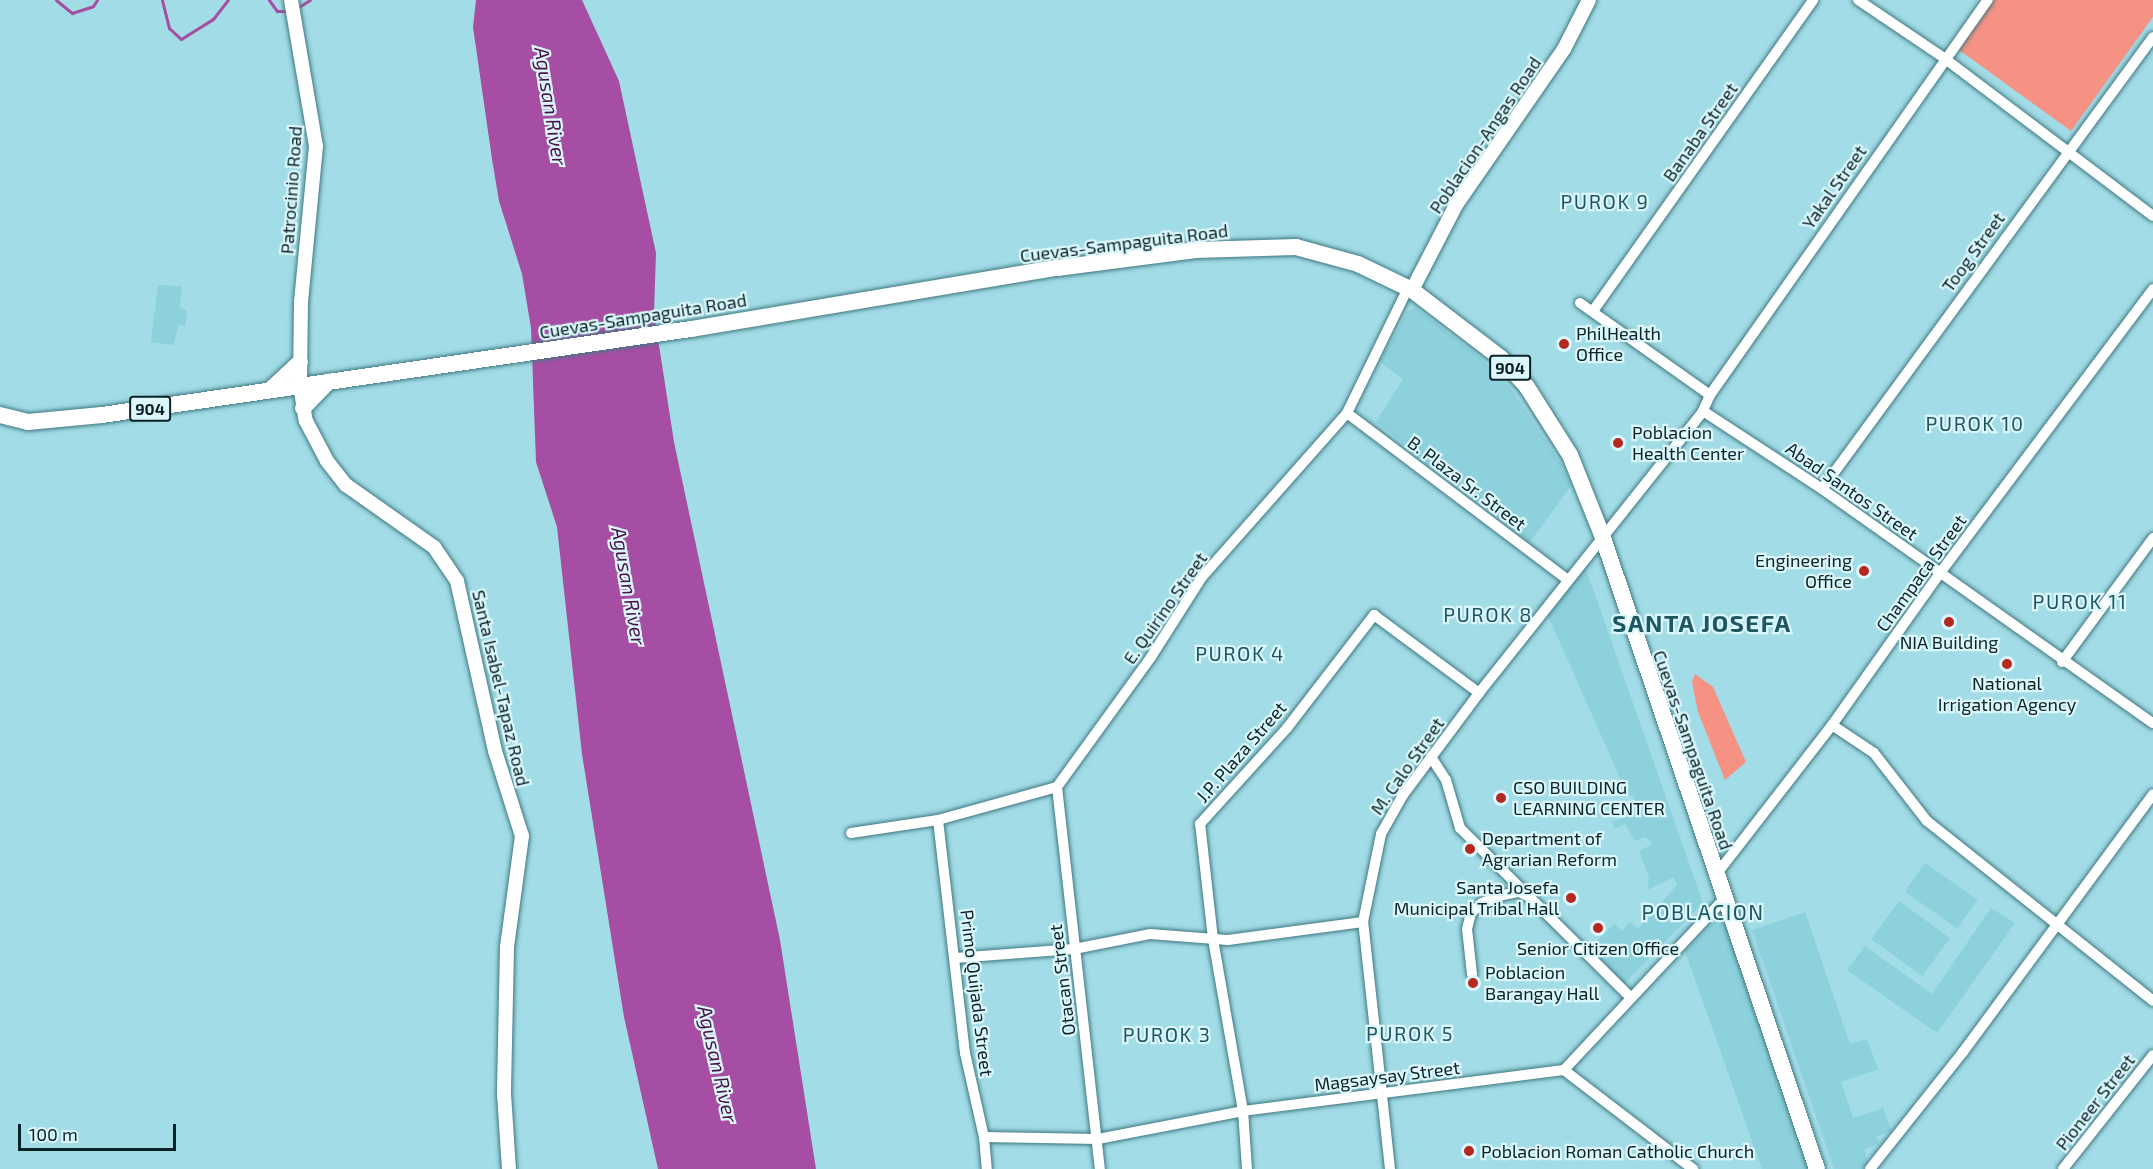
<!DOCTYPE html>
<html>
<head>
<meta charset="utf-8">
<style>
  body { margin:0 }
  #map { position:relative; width:2153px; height:1169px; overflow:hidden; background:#a2dce6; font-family:"Exo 2",sans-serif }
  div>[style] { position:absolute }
  .built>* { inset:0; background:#8cd1dc; transform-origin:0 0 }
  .green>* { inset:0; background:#f69284 }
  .water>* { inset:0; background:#a64ea3 }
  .stream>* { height:3px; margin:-1.5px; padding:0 1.5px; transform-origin:1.5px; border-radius:1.5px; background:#a64ea3 }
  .roads { filter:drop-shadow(0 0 2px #3f7880) drop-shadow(0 0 2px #3f7880) }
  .minor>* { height:10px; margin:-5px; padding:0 5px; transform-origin:5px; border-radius:5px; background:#fff }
  .tertiary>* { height:14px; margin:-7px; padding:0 7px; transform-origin:7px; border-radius:7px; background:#fff }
  .primary>* { height:16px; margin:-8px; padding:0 8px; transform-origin:8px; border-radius:8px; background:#fff }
  .dots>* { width:16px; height:16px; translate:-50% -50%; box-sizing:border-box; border:3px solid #dbf7fc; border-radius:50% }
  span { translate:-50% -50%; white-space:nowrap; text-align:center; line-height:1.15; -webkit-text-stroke:4.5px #dbf7fc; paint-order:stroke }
  .shield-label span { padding:2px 4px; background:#dbf7fc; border:2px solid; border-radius:4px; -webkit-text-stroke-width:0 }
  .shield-label { font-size:16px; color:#0b2327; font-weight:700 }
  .street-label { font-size:18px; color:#0b2327 }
  .poi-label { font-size:18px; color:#0b2327 }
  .left { translate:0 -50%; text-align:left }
  .right { translate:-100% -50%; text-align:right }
  .water-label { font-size:20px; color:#4c124a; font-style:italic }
  .neighbourhood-label { font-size:20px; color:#1d5760; letter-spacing:1.5px }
  .quarter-label { font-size:21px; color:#1d5760; letter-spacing:1.5px }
  .district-label { font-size:24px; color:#1d5760; font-weight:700; letter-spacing:1.5px }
  .scale { position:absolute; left:18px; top:1124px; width:158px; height:27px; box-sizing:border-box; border:3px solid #0b2327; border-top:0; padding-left:8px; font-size:18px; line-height:21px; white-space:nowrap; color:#0b2327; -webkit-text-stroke:4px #dbf7fc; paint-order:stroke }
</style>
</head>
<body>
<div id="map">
  <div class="built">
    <i style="clip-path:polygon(158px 285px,182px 286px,180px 308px,187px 310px,185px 326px,178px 325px,174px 345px,151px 342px)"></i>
    <i style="clip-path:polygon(1415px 307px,1481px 358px,1511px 389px,1562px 465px,1571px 486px,1530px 542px,1376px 422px,1403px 379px,1380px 362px,1407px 312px)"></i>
    <i style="clip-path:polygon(1585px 566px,1703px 903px,1624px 984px,1591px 947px,1614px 924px,1622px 931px,1630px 922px,1638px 929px,1677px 885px,1674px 877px,1647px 890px,1649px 877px,1639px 851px,1653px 844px,1646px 837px,1635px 841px,1625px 824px,1615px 828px,1611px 822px,1639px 813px,1634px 797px,1627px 794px,1547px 613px)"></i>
    <i style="left:1925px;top:863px;width:64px;height:35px;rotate:35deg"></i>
    <i style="left:1899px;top:901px;width:63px;height:47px;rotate:36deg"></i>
    <i style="clip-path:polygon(1991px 908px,2015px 923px,1937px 1033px,1847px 970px,1865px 946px,1932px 994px)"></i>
    <i style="clip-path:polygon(1725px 910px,1816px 1169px,1762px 1169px,1685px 951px)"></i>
    <i style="clip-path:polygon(1805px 912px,1850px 1044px,1867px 1039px,1878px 1069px,1841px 1082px,1853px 1118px,1883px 1108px,1892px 1131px,1877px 1136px,1879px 1144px,1865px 1149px,1868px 1169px,1834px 1169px,1752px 930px)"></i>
  </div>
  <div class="green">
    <i style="clip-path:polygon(1991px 0,2153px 0,2153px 17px,2071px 131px,1955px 47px)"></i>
    <i style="clip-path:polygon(1695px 674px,1713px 687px,1746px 762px,1725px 780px,1698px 712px,1692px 682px)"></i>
  </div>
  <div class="water">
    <i style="clip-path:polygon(476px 0,582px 0,619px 81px,656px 253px,654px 313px,674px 442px,780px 940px,816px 1169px,658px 1169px,624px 1017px,582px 754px,557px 527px,536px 462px,531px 328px,522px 274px,499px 201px,492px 159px,473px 27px)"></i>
  </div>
  <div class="stream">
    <i style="left:56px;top:0;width:21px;rotate:39deg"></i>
    <i style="left:72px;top:13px;width:22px;rotate:-18deg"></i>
    <i style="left:93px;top:6px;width:7px;rotate:-56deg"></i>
    <i style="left:162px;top:0;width:29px;rotate:76deg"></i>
    <i style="left:169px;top:28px;width:16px;rotate:43deg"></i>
    <i style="left:181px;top:39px;width:38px;rotate:-32deg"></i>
    <i style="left:213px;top:19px;width:24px;rotate:-52deg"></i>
    <i style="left:269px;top:0;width:14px;rotate:54deg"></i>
    <i style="left:277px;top:11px;width:11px"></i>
    <i style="left:297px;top:8px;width:15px;rotate:-32deg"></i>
  </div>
  <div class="roads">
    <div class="minor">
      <i style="left:1858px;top:0;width:104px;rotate:34deg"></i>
      <i style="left:1944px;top:58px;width:262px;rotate:37.1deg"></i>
      <i style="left:1580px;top:303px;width:159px;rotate:35.3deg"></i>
      <i style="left:1710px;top:395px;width:17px;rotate:114deg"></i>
      <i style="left:1703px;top:411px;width:142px;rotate:33.2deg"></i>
      <i style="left:1822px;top:489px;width:405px;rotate:35.3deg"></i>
      <i style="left:1593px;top:311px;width:381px;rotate:-54.7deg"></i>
      <i style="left:1710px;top:395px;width:483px;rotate:-54.9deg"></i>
      <i style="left:1347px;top:413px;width:277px;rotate:37.1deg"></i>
      <i style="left:1822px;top:489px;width:560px;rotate:-53.78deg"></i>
      <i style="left:2062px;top:662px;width:154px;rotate:-53.7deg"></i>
      <i style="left:1832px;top:725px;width:50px;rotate:33.7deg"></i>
      <i style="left:1874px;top:753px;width:86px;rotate:52.1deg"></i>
      <i style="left:1927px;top:821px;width:289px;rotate:38.5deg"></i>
      <i style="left:1431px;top:757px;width:27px;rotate:57deg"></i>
      <i style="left:1446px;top:780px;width:50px;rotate:73.7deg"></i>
      <i style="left:1460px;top:828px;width:240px;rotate:44.8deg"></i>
      <i style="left:1057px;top:787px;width:384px;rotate:83.6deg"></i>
      <i style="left:938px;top:820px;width:235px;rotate:83.4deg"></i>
      <i style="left:965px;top:1053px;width:86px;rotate:77.3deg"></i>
      <i style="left:984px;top:1137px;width:32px;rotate:85deg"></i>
      <i style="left:851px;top:833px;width:88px;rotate:-8.5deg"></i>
      <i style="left:938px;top:820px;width:123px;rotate:-15.5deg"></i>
      <i style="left:1057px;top:787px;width:160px;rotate:-54.1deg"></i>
      <i style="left:1151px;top:657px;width:95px;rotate:-57.5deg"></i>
      <i style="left:1202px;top:577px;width:219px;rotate:-48.5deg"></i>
      <i style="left:1347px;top:413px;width:139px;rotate:-64deg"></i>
      <i style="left:1715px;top:876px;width:191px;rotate:-52.2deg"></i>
      <i style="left:1832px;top:725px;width:186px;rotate:-54.6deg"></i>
      <i style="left:1940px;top:573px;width:355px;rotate:-53.1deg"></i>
      <i style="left:955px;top:958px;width:119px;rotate:-4.3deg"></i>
      <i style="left:1074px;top:949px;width:77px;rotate:-11.2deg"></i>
      <i style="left:1150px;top:934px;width:78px;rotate:4.4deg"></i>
      <i style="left:1228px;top:940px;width:136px;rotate:-7.6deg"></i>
      <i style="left:1472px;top:974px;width:45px;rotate:-96.3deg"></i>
      <i style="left:1467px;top:929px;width:16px;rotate:-76deg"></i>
      <i style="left:1471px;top:913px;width:15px;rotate:-42deg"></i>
      <i style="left:1482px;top:903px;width:22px;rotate:-21deg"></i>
      <i style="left:1503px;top:895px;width:16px;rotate:-11deg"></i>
      <i style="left:1519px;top:892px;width:10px;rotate:24deg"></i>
      <i style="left:1564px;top:1070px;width:163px;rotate:37.5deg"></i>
      <i style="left:984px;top:1137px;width:114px;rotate:1deg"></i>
      <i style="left:1098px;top:1139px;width:148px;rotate:-10.9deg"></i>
      <i style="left:1243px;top:1111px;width:324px;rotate:-7.3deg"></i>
      <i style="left:1564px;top:1070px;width:233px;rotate:-46.9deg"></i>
      <i style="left:1247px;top:1169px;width:58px;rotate:-93.9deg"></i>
      <i style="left:1243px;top:1111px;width:175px;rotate:-99.9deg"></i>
      <i style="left:1213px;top:939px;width:116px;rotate:-96.4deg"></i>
      <i style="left:1200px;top:824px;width:130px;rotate:-47.8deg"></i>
      <i style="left:1287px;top:728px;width:143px;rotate:-52.4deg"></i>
      <i style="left:1374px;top:615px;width:131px;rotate:36.6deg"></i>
      <i style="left:1390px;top:1169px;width:248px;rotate:-96.2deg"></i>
      <i style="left:1363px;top:922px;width:90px;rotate:-78.4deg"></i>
      <i style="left:1381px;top:834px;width:45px;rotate:-60.6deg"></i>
      <i style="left:1403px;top:795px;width:127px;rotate:-53.3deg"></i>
      <i style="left:1479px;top:693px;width:360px;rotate:-51.5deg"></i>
      <i style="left:1870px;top:1169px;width:149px;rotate:-51.5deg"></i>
      <i style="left:1963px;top:1052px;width:320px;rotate:-53.6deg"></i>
      <i style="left:2063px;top:1169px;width:145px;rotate:-51.7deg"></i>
    </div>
    <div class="tertiary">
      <i style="left:291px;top:0;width:148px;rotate:80.3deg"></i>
      <i style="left:316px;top:146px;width:156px;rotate:95.5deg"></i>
      <i style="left:301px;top:301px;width:84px;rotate:90.7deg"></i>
      <i style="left:300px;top:385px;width:36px;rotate:81deg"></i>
      <i style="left:306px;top:421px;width:45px;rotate:62.3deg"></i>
      <i style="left:327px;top:461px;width:31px;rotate:52deg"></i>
      <i style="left:346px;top:485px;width:108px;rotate:35.2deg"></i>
      <i style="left:434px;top:547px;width:41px;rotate:55.9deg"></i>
      <i style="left:457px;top:581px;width:174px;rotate:77.4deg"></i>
      <i style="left:495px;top:751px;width:89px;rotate:72.4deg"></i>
      <i style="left:522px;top:836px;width:112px;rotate:97.7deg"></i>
      <i style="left:507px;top:947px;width:147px;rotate:91.2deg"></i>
      <i style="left:504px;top:1094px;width:75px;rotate:86.2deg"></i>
      <i style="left:1412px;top:290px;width:96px;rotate:-62.6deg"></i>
      <i style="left:1456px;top:205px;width:190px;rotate:-55.3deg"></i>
      <i style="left:1564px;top:49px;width:55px;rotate:-63deg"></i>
    </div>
    <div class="primary">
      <i style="left:270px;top:390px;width:41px;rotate:-43deg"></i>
      <i style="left:303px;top:408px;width:37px;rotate:-46deg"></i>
      <i style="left:0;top:415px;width:29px;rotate:14deg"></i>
      <i style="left:28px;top:422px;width:74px;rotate:-5.4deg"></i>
      <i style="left:102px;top:415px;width:595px;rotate:-8.31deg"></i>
      <i style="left:691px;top:329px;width:371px;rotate:-9.5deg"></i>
      <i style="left:1057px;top:268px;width:140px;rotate:-7.4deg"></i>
      <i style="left:1196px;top:250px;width:100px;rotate:-1.7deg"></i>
      <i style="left:1296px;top:247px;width:64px;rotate:15.3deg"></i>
      <i style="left:1358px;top:264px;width:60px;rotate:25.7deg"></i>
      <i style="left:1412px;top:290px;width:112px;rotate:37.4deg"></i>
      <i style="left:1501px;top:358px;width:39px;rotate:48deg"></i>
      <i style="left:1527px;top:387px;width:80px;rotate:57.7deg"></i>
      <i style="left:1570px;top:455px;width:86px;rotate:68.2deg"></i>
      <i style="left:1602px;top:535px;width:669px;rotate:71.27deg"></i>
    </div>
  </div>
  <div class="dots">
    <i style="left:1564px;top:344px;background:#b6271e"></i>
    <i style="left:1618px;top:443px;background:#b6271e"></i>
    <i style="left:1864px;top:571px;background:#b6271e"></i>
    <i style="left:1949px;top:622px;background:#b6271e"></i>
    <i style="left:2007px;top:664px;background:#b6271e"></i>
    <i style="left:1501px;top:798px;background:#b6271e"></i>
    <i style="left:1470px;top:849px;background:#b6271e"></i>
    <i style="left:1571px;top:898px;background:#b6271e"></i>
    <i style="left:1598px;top:928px;background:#b6271e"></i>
    <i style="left:1473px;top:983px;background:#b6271e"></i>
    <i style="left:1469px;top:1151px;background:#b6271e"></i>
  </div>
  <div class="shield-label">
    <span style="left:1510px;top:368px">904</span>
    <span style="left:150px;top:409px">904</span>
  </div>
  <div class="street-label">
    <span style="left:1700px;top:132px;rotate:-55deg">Banaba Street</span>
    <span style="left:1485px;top:135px;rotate:-56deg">Poblacion-Angas Road</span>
    <span style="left:1834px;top:187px;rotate:-55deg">Yakal Street</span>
    <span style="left:291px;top:190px;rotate:-86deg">Patrocinio Road</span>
    <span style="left:1124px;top:243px;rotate:-7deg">Cuevas-Sampaguita Road</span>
    <span style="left:1973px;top:252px;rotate:-54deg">Toog Street</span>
    <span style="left:643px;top:316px;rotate:-9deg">Cuevas-Sampaguita Road</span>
    <span style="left:1467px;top:483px;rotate:37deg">B. Plaza Sr. Street</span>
    <span style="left:1852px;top:491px;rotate:35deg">Abad Santos Street</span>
    <span style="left:1921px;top:573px;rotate:-54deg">Champaca Street</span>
    <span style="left:1165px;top:608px;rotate:-55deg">E. Quirino Street</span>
    <span style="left:501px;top:688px;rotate:77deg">Santa Isabel-Tapaz Road</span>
    <span style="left:1693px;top:750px;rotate:71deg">Cuevas-Sampaguita Road</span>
    <span style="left:1241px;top:752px;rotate:-49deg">J.P. Plaza Street</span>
    <span style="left:1407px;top:766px;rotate:-55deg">M. Calo Street</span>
    <span style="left:1062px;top:980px;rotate:-97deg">Otacan Street</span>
    <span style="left:977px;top:993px;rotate:83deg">Primo Quijada Street</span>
    <span style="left:1387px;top:1076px;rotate:-7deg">Magsaysay Street</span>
    <span style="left:2095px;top:1102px;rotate:-52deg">Pioneer Street</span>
  </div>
  <div class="poi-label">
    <span class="left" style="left:1576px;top:344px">PhilHealth<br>Office</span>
    <span class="left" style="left:1632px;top:443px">Poblacion<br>Health Center</span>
    <span class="right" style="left:1852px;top:571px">Engineering<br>Office</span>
    <span style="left:1949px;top:642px">NIA Building</span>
    <span style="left:2007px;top:694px">National<br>Irrigation Agency</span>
    <span class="left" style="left:1513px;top:798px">CSO BUILDING<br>LEARNING CENTER</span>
    <span class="left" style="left:1482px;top:849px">Department of<br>Agrarian Reform</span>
    <span class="right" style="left:1559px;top:898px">Santa Josefa<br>Municipal Tribal Hall</span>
    <span style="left:1598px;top:948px">Senior Citizen Office</span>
    <span class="left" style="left:1485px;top:983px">Poblacion<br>Barangay Hall</span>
    <span class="left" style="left:1481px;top:1151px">Poblacion Roman Catholic Church</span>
  </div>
  <div class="water-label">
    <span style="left:551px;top:106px;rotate:81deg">Agusan River</span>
    <span style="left:629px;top:586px;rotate:80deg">Agusan River</span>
    <span style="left:718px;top:1064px;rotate:77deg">Agusan River</span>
  </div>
  <div class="neighbourhood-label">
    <span style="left:1605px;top:201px">PUROK 9</span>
    <span style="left:1975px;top:423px">PUROK 10</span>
    <span style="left:2080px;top:601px">PUROK 11</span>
    <span style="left:1488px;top:614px">PUROK 8</span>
    <span style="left:1240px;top:653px">PUROK 4</span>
    <span style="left:1410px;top:1033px">PUROK 5</span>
    <span style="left:1167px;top:1034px">PUROK 3</span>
  </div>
  <div class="quarter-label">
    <span style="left:1703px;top:912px">POBLACION</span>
  </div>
  <div class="district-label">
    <span style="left:1702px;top:623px">SANTA JOSEFA</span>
  </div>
  <div class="scale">100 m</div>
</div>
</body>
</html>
